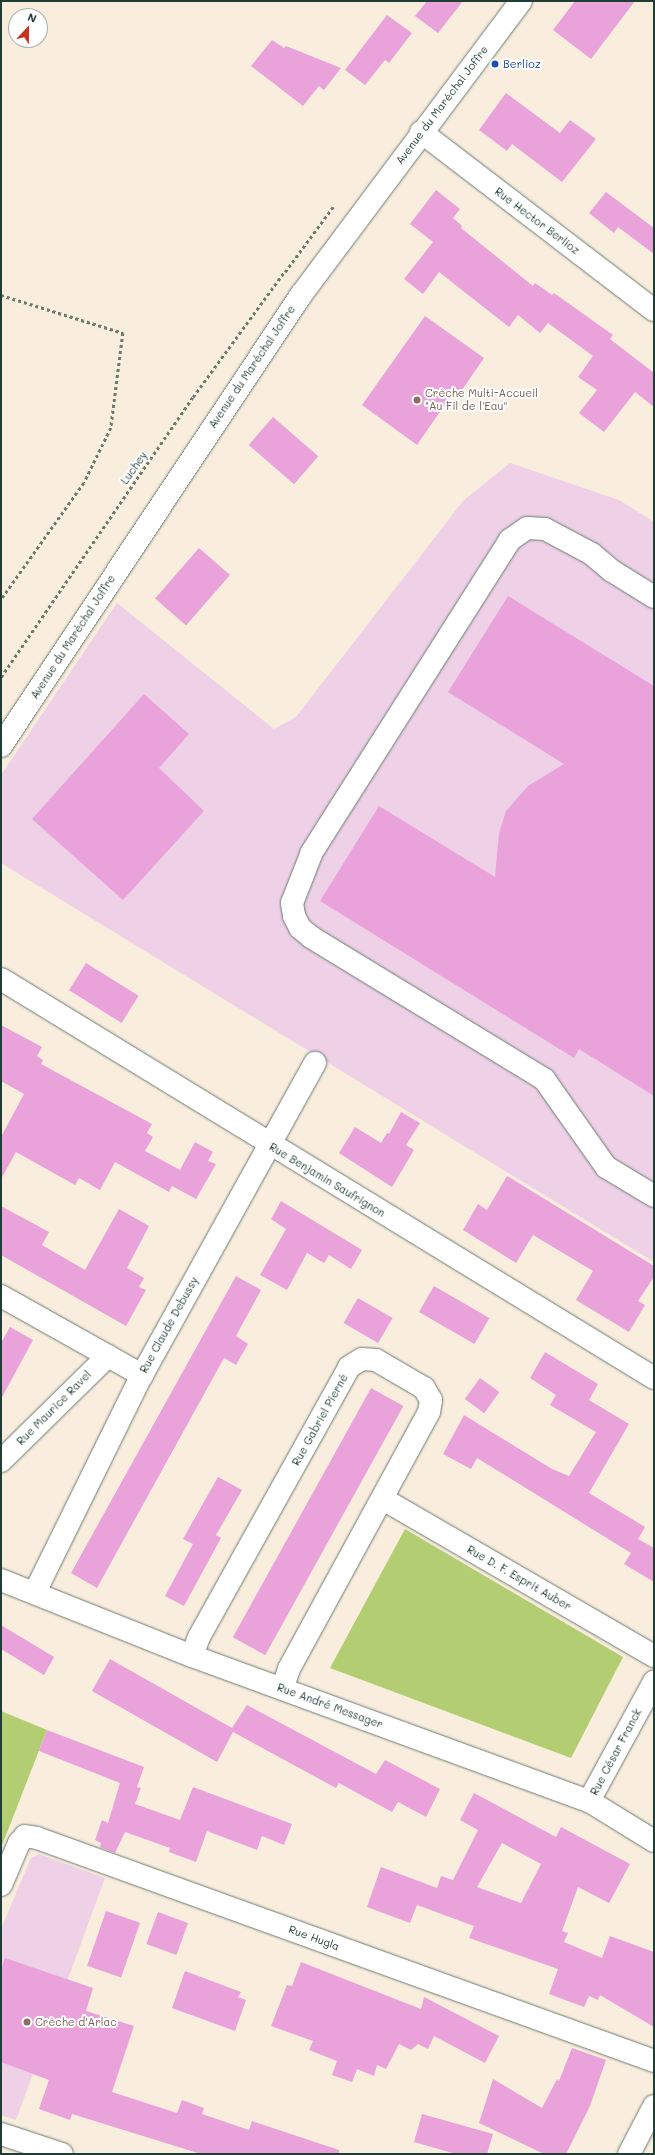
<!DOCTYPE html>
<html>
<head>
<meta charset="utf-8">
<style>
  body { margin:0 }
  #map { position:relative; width:655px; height:2155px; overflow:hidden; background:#f9edde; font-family:Mali,sans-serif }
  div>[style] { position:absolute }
  .built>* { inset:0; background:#eed0e7 }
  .green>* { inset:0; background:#b3cd72 }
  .building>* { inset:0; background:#eaa3da; transform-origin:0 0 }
  .path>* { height:2.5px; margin-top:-1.25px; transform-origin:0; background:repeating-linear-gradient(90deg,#6b7b70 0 3px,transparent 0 6px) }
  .roads { filter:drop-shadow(0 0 1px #6b7b70) drop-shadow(0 0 1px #6b7b70) }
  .minor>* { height:22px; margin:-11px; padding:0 11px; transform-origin:11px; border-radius:11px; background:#fff }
  .dots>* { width:11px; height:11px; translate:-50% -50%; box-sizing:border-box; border:2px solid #fff; border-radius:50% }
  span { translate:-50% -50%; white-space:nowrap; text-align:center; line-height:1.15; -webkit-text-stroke:4px #fff; paint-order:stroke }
  .transit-label { font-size:11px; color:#164399 }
  .left { translate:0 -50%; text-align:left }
  .street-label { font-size:11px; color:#1f3d34 }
  .education-label { font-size:11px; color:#785e54 }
  .frame { position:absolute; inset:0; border:2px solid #1f3d34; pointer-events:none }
  .north { position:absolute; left:8px; top:8px; width:40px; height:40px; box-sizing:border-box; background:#fff; border:1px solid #a5b1ae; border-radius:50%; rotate:22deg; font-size:11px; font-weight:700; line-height:16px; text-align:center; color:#1f3d34 }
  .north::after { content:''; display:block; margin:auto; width:14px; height:18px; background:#c8321e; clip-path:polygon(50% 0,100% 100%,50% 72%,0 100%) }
</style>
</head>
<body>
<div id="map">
  <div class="built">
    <i style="clip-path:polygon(510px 463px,619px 500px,654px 522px,654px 1262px,1px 863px,1px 775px,117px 603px,274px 729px,296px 717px,463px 501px)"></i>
    <i style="clip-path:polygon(39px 1854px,105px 1878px,16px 2120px,1px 2115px,1px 1929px,31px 1858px)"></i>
  </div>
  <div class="green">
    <i style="clip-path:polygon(405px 1529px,623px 1657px,571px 1758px,330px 1668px)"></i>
    <i style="clip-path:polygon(1px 1711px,47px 1730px,1px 1848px)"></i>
  </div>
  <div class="building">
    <i style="clip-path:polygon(427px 1px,463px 1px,438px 33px,415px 16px)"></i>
    <i style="clip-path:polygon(575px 1px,635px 1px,591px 59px,553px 30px)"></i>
    <i style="clip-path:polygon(387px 15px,412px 33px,389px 63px,385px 60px,365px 85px,345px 70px)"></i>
    <i style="clip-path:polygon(272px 40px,284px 48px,286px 46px,341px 68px,324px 90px,319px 86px,303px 106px,251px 66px)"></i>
    <i style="clip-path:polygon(506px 93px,560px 133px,570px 120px,596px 139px,562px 182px,512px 144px,507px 151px,479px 130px)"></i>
    <i style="clip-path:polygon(436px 190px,460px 209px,453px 218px,462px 226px,461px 228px,533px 286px,535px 283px,552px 295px,554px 293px,613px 335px,610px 339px,654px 373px,654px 407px,635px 392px,604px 432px,579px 413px,597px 390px,578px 377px,593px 356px,548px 323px,540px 333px,518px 315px,509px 327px,439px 272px,423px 294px,404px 279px,433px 242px,410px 224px)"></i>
    <i style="clip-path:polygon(606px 192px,654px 228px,654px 254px,618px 227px,614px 233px,589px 213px)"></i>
    <i style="clip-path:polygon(425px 316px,484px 358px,460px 393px,455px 390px,417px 445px,362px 405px)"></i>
    <i style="left:273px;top:417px;width:60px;height:37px;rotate:41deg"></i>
    <i style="left:199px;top:548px;width:41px;height:67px;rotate:41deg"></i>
    <i style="clip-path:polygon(508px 596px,654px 686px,654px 1096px,579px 1049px,574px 1058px,320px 901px,379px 806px,495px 877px,499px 833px,506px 811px,528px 786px,564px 764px,448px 692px)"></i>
    <i style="clip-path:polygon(144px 694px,189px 734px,159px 768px,204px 811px,123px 900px,32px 819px)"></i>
    <i style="left:86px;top:963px;width:62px;height:32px;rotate:32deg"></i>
    <i style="clip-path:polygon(1px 1025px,42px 1047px,37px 1056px,43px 1060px,41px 1064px,152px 1124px,147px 1133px,153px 1137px,145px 1151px,180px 1170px,195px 1142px,213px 1152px,208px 1161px,216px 1164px,196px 1199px,172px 1186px,169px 1192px,115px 1162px,100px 1190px,79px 1178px,75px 1185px,16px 1152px,1px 1179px,1px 1137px,24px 1094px,1px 1081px)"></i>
    <i style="clip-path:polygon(401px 1112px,420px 1123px,406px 1145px,414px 1150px,392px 1187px,339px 1153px,355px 1127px,381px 1143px,387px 1133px,389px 1134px)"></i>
    <i style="clip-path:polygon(507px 1176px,654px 1266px,654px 1277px,638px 1301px,645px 1305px,629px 1332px,576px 1300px,593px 1271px,533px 1235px,516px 1263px,463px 1230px,478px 1204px,487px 1210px)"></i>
    <i style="clip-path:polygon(281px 1201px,362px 1250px,351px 1269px,329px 1255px,324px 1263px,307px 1253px,287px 1290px,260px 1275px,286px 1229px,271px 1219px)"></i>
    <i style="clip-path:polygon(1px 1206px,49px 1232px,42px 1245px,85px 1270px,119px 1209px,149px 1226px,127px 1268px,144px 1278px,139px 1287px,146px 1290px,126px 1326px,1px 1255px)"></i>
    <i style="clip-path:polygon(236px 1276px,261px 1290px,236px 1336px,248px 1344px,236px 1365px,224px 1358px,97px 1588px,71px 1573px)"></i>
    <i style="left:434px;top:1286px;width:64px;height:30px;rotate:30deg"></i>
    <i style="left:358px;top:1298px;width:40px;height:29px;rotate:30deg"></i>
    <i style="clip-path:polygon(10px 1327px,33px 1340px,1px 1399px,1px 1343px)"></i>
    <i style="clip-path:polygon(545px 1352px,598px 1384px,589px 1400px,629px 1424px,589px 1493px,645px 1527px,638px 1539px,654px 1548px,654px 1582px,624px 1564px,631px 1553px,477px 1458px,471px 1469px,443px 1454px,464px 1415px,552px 1469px,569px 1476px,596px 1432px,550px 1405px,556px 1395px,530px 1378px)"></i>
    <i style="left:480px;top:1378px;width:24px;height:26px;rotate:36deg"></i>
    <i style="left:371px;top:1388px;width:37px;height:285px;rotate:29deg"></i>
    <i style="clip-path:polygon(218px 1477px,242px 1490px,216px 1535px,221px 1538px,184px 1606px,165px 1596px,193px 1544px,183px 1539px)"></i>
    <i style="clip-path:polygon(1px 1625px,54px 1657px,44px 1675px,1px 1649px)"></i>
    <i style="clip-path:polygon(110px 1659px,232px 1728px,247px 1705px,376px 1774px,385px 1760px,440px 1789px,426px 1817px,398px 1802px,392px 1812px,339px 1783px,336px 1788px,233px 1732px,217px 1762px,92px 1691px)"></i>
    <i style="clip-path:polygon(47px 1730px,144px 1767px,137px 1787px,141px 1788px,135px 1804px,180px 1820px,193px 1787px,292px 1824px,284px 1845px,262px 1836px,257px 1850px,207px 1831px,196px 1862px,169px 1852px,170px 1848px,125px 1832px,115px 1853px,100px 1847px,101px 1843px,95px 1840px,102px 1820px,108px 1823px,120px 1783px,39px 1751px)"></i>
    <i style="clip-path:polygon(evenodd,474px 1793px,556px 1837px,561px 1827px,630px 1864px,609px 1903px,578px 1887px,562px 1931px,568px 1933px,564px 1942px,602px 1958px,610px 1936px,654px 1952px,654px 2027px,600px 1995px,598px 2000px,589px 1996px,584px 2007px,549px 1994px,558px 1969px,469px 1938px,474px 1926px,417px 1905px,410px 1923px,367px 1907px,381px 1867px,437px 1888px,441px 1876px,453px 1880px,478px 1830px,460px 1820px,474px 1793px,502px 1843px,541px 1864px,521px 1903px,477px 1887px,502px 1843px)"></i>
    <i style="left:106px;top:1911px;width:36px;height:58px;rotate:19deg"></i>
    <i style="left:158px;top:1912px;width:32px;height:34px;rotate:20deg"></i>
    <i style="clip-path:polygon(5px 1958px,93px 1988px,86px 2011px,134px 2026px,112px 2092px,177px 2113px,182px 2100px,204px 2108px,202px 2114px,249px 2130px,252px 2121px,339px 2150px,339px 2154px,201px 2154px,72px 2114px,70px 2120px,39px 2109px,49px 2080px,1px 2062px,1px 1970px)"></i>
    <i style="clip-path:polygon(301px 1962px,421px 2009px,424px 1997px,499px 2036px,485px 2063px,434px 2036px,428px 2049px,418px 2044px,411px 2050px,399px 2044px,386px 2069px,377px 2065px,374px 2076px,357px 2069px,352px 2082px,332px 2075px,337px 2061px,309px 2050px,313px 2041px,271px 2026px,287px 1985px,292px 1986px)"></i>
    <i style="clip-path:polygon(185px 1971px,241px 1992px,238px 1997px,246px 2000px,235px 2031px,172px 2008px)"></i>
    <i style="clip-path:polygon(572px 2048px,606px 2060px,590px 2106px,566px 2154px,544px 2154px,479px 2123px,493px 2079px,542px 2108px,557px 2079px,559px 2081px)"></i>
    <i style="clip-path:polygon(422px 2114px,493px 2134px,487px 2154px,456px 2154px,414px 2142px)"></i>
  </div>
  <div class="path">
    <i style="left:285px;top:272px;width:81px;rotate:-53.6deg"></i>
    <i style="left:1px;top:295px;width:128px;rotate:17.3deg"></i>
    <i style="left:123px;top:333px;width:96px;rotate:97.2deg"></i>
    <i style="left:111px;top:428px;width:61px;rotate:116.1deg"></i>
    <i style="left:84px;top:483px;width:143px;rotate:125.4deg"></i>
    <i style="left:1px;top:677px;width:340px;rotate:-55.6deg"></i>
    <i style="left:193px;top:397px;width:156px;rotate:-53.9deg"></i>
  </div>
  <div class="roads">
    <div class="minor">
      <i style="left:421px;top:132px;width:293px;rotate:37.4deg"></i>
      <i style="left:654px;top:597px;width:49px;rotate:-148.2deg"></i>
      <i style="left:612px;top:571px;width:26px;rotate:-140deg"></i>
      <i style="left:592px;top:554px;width:53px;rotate:-152deg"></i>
      <i style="left:545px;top:529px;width:18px;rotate:-177deg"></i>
      <i style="left:527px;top:528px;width:21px;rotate:145deg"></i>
      <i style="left:510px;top:540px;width:370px;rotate:122.4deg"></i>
      <i style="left:312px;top:852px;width:55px;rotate:111.4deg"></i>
      <i style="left:292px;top:903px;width:13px;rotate:81deg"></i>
      <i style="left:294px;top:916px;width:13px;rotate:63deg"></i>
      <i style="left:300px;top:928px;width:14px;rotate:39deg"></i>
      <i style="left:311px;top:937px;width:273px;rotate:31.4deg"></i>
      <i style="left:544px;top:1079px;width:108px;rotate:54.8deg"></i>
      <i style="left:606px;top:1167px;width:56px;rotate:31.1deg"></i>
      <i style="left:1px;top:746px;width:542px;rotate:-56.37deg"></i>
      <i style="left:301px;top:295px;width:367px;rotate:-53.2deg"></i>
      <i style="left:1px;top:979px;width:765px;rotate:31.43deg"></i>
      <i style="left:1px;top:1296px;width:162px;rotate:29.3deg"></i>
      <i style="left:1px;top:1461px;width:150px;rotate:-44.5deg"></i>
      <i style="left:383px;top:1499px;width:313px;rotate:30.1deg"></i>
      <i style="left:1px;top:1580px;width:206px;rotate:21.7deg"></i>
      <i style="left:192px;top:1656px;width:423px;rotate:20.1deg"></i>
      <i style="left:589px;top:1801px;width:76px;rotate:31.6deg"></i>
      <i style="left:35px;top:1592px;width:242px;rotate:-63.8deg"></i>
      <i style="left:142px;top:1375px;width:357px;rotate:-61deg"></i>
      <i style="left:192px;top:1656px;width:20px;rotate:-70deg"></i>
      <i style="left:199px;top:1637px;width:309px;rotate:-60.9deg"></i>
      <i style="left:349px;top:1367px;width:15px;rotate:-32deg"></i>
      <i style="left:362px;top:1359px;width:14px;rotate:4deg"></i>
      <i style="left:376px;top:1360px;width:56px;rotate:30.3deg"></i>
      <i style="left:424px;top:1388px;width:14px;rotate:60deg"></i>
      <i style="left:431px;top:1400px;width:12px;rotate:99deg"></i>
      <i style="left:429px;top:1412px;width:293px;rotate:118.6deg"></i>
      <i style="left:289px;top:1669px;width:21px;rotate:109deg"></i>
      <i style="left:589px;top:1801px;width:136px;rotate:-61.4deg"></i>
      <i style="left:1px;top:1885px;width:46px;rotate:-66.8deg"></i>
      <i style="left:19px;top:1843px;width:9px;rotate:-49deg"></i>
      <i style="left:25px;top:1836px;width:12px;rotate:9deg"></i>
      <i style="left:37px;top:1838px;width:656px;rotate:19.87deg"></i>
      <i style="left:1px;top:2134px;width:64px;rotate:18.2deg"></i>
      <i style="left:629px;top:2154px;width:54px;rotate:-62.5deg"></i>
    </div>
  </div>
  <div class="dots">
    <i style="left:495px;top:64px;background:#1a4fb4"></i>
    <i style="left:417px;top:400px;background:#8d6e63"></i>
    <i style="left:27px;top:2022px;background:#8d6e63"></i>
  </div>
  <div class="transit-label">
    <span class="left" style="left:503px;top:64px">Berlioz</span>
  </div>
  <div class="street-label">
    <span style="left:442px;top:105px;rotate:-53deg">Avenue du Maréchal Joffre</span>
    <span style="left:537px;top:221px;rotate:37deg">Rue Hector Berlioz</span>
    <span style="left:252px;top:367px;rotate:-56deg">Avenue du Maréchal Joffre</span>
    <span style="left:134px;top:468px;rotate:-55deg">Luchey</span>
    <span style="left:73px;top:637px;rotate:-57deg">Avenue du Maréchal Joffre</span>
    <span style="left:327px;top:1180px;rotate:31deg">Rue Benjamin Saufrignon</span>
    <span style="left:169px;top:1325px;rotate:-61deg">Rue Claude Debussy</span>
    <span style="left:54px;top:1408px;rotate:-45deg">Rue Maurice Ravel</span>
    <span style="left:320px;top:1420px;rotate:-61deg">Rue Gabriel Pierné</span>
    <span style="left:519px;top:1578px;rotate:30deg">Rue D. F. Esprit Auber</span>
    <span style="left:330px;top:1706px;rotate:20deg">Rue André Messager</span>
    <span style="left:616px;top:1752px;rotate:-62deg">Rue César Franck</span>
    <span style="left:314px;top:1938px;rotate:20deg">Rue Hugla</span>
  </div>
  <div class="education-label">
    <span class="left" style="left:425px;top:400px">Crèche Multi-Accueil<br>"Au Fil de l'Eau"</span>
    <span class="left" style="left:35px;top:2022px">Crèche d'Arlac</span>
  </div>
  <div class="frame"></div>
  <div class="north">N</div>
</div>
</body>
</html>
